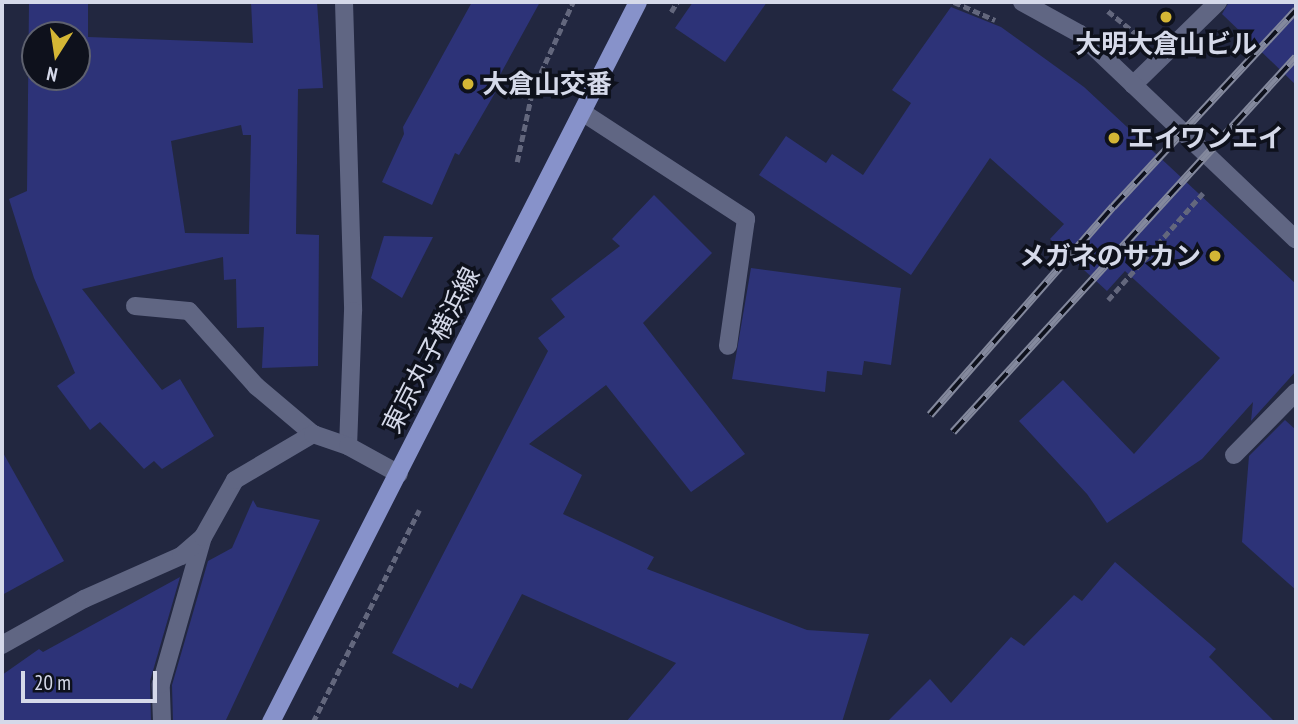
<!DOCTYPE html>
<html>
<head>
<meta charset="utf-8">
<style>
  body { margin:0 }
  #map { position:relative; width:1298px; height:724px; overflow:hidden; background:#222740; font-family:"PT Sans Narrow","Noto Sans JP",sans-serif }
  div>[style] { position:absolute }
  .building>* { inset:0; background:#2d3378 }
  .path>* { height:4.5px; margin-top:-2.25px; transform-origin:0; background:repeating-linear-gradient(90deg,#63677d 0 7px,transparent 0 10.5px) }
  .lane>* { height:18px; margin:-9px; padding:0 9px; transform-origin:9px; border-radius:9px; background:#606683 }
  .street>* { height:18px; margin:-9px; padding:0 9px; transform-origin:9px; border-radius:9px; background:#606683 }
  .secondary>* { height:18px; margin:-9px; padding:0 9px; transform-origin:9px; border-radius:9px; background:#606683 }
  .primary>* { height:18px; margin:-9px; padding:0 9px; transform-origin:9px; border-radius:9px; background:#8792ca }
  .rail>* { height:8px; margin-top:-4px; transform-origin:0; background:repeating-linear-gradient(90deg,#0e111c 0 16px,#84899d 0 32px); box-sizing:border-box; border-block:2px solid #84899d }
  .dots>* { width:19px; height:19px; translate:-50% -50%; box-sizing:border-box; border:4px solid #0e111c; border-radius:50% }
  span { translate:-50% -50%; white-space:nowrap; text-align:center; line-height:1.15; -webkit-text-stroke:7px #0e111c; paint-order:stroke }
  .poi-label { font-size:26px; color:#d5d9e9; font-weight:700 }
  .left { translate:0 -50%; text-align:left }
  .right { translate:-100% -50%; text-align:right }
  .street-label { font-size:26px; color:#d5d9e9 }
  .frame { position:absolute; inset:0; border:4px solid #d5d9e9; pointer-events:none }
  .north { position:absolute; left:21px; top:21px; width:70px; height:70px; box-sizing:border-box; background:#0e111c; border:2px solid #5e616e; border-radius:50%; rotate:192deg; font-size:19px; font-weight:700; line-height:28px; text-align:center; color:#d5d9e9 }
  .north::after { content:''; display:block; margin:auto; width:24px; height:32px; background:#d4b635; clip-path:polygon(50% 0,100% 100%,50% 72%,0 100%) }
  .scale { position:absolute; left:21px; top:671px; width:136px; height:32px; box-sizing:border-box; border:4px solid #d5d9e9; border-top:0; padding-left:9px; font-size:21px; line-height:24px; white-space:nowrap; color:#d5d9e9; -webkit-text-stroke:5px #0e111c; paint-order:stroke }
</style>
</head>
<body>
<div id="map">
  <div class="building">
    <i style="clip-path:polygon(evenodd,29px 2px,88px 2px,88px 37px,253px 43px,251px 2px,317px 2px,323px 88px,298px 89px,296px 234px,319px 235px,318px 366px,262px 368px,264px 327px,237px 328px,236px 279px,224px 280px,223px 257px,82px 289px,162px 390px,180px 379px,214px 436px,162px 469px,154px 461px,144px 469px,100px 422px,90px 430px,57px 386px,75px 373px,34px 278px,9px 199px,27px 191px,29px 2px,35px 35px,77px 35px,77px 77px,35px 77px,35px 35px,29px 2px,241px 125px,243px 135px,251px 135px,249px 234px,185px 233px,171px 141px,241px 125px)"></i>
    <i style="clip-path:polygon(472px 2px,540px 2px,495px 84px,499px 86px,459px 155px,455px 153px,432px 205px,382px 182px,404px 134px,403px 127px)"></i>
    <i style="clip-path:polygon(693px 2px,767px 2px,725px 62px,675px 28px)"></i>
    <i style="clip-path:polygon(1229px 2px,1296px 2px,1296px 85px,1222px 14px)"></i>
    <i style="clip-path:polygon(951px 7px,1001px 27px,1084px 87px,1296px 284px,1296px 371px,1251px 421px,1253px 402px,1202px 459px,1107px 523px,1087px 494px,1019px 421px,1063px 380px,1134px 454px,1220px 358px,1125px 271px,1107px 291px,1050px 239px,1064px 224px,990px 158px,911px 275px,759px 175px,786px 136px,826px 163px,832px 154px,863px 175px,911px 103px,892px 90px)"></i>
    <i style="clip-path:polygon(654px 195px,712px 253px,643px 323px,745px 454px,691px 492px,606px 385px,529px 444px,582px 475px,563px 514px,654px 557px,647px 569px,807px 630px,869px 634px,842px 722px,626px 722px,676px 663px,522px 594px,472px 689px,460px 683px,458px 688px,392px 653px,548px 351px,538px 338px,565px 317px,551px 299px,620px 246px,612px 239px)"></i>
    <i style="clip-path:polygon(384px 236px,433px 237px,402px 298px,371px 278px)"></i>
    <i style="clip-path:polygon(751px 268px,901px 288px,891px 365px,864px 361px,862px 375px,827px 371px,825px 392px,732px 379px)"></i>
    <i style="clip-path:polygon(1285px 420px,1296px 430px,1296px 590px,1242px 542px,1249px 456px)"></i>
    <i style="clip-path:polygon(2px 451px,64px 561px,2px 595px)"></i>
    <i style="clip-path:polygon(253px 500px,257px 507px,320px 520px,225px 722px,173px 722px,172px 685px,208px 561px,232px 548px)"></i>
    <i style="clip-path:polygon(1115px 562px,1216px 649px,1209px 657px,1275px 722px,887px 722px,930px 679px,951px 703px,1011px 637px,1024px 646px,1074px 595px,1082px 601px)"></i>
    <i style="clip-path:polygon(180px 577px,150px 681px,151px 722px,2px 722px,2px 675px,39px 649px,43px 652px)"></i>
  </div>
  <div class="path">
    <i style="left:954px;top:2px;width:45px;rotate:23.7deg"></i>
    <i style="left:1108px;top:11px;width:40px;rotate:39deg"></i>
    <i style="left:671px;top:12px;width:12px;rotate:-59deg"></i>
    <i style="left:517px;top:162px;width:72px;rotate:-77.9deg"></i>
    <i style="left:532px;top:92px;width:99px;rotate:-65.5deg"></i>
    <i style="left:1108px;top:300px;width:143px;rotate:-48.4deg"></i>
    <i style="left:313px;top:722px;width:237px;rotate:-63.4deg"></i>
  </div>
  <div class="lane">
    <i style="left:582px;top:112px;width:196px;rotate:33.1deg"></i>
    <i style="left:746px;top:219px;width:128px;rotate:98.1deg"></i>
    <i style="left:135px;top:306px;width:54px;rotate:5.3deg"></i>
    <i style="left:189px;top:311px;width:101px;rotate:48.2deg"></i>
    <i style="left:256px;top:386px;width:75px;rotate:40.1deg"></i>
    <i style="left:1234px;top:455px;width:88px;rotate:-45.5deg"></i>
    <i style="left:162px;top:722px;width:38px;rotate:-92deg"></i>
    <i style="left:161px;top:684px;width:153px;rotate:-74.1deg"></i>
  </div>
  <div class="street">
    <i style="left:344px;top:2px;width:309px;rotate:88.3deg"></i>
    <i style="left:353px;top:311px;width:135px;rotate:92.1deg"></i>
    <i style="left:1133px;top:85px;width:119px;rotate:-44.3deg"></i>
    <i style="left:2px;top:645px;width:94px;rotate:-29.3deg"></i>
    <i style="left:84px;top:599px;width:106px;rotate:-23.9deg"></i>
    <i style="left:181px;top:556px;width:29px;rotate:-41deg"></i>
    <i style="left:203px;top:537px;width:65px;rotate:-60.7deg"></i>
    <i style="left:235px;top:480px;width:91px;rotate:-30.5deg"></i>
    <i style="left:313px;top:434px;width:37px;rotate:19deg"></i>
    <i style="left:348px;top:446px;width:58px;rotate:28.8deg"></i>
  </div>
  <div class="secondary">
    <i style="left:1022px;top:2px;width:66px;rotate:28.9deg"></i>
    <i style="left:1080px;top:34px;width:298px;rotate:43.6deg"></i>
  </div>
  <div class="primary">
    <i style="left:271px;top:722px;width:808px;rotate:-62.99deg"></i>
  </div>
  <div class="rail">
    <i style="left:930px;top:415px;width:277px;rotate:-48.7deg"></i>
    <i style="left:1113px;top:207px;width:269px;rotate:-47.1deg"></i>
    <i style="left:953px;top:432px;width:508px;rotate:-47.55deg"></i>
  </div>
  <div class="dots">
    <i style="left:1166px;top:17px;background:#d4b635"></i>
    <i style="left:468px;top:84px;background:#d4b635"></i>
    <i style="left:1114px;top:138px;background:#d4b635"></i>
    <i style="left:1215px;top:256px;background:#d4b635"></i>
  </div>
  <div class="poi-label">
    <span style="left:1166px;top:44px">大明大倉山ビル</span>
    <span class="left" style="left:482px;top:84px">大倉山交番</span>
    <span class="left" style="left:1128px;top:138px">エイワンエイ</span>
    <span class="right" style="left:1201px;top:256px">メガネのサカン</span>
  </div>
  <div class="street-label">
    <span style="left:431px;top:350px;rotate:-63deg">東京丸子横浜線</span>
  </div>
  <div class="frame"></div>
  <div class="north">N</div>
  <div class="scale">20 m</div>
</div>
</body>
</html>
